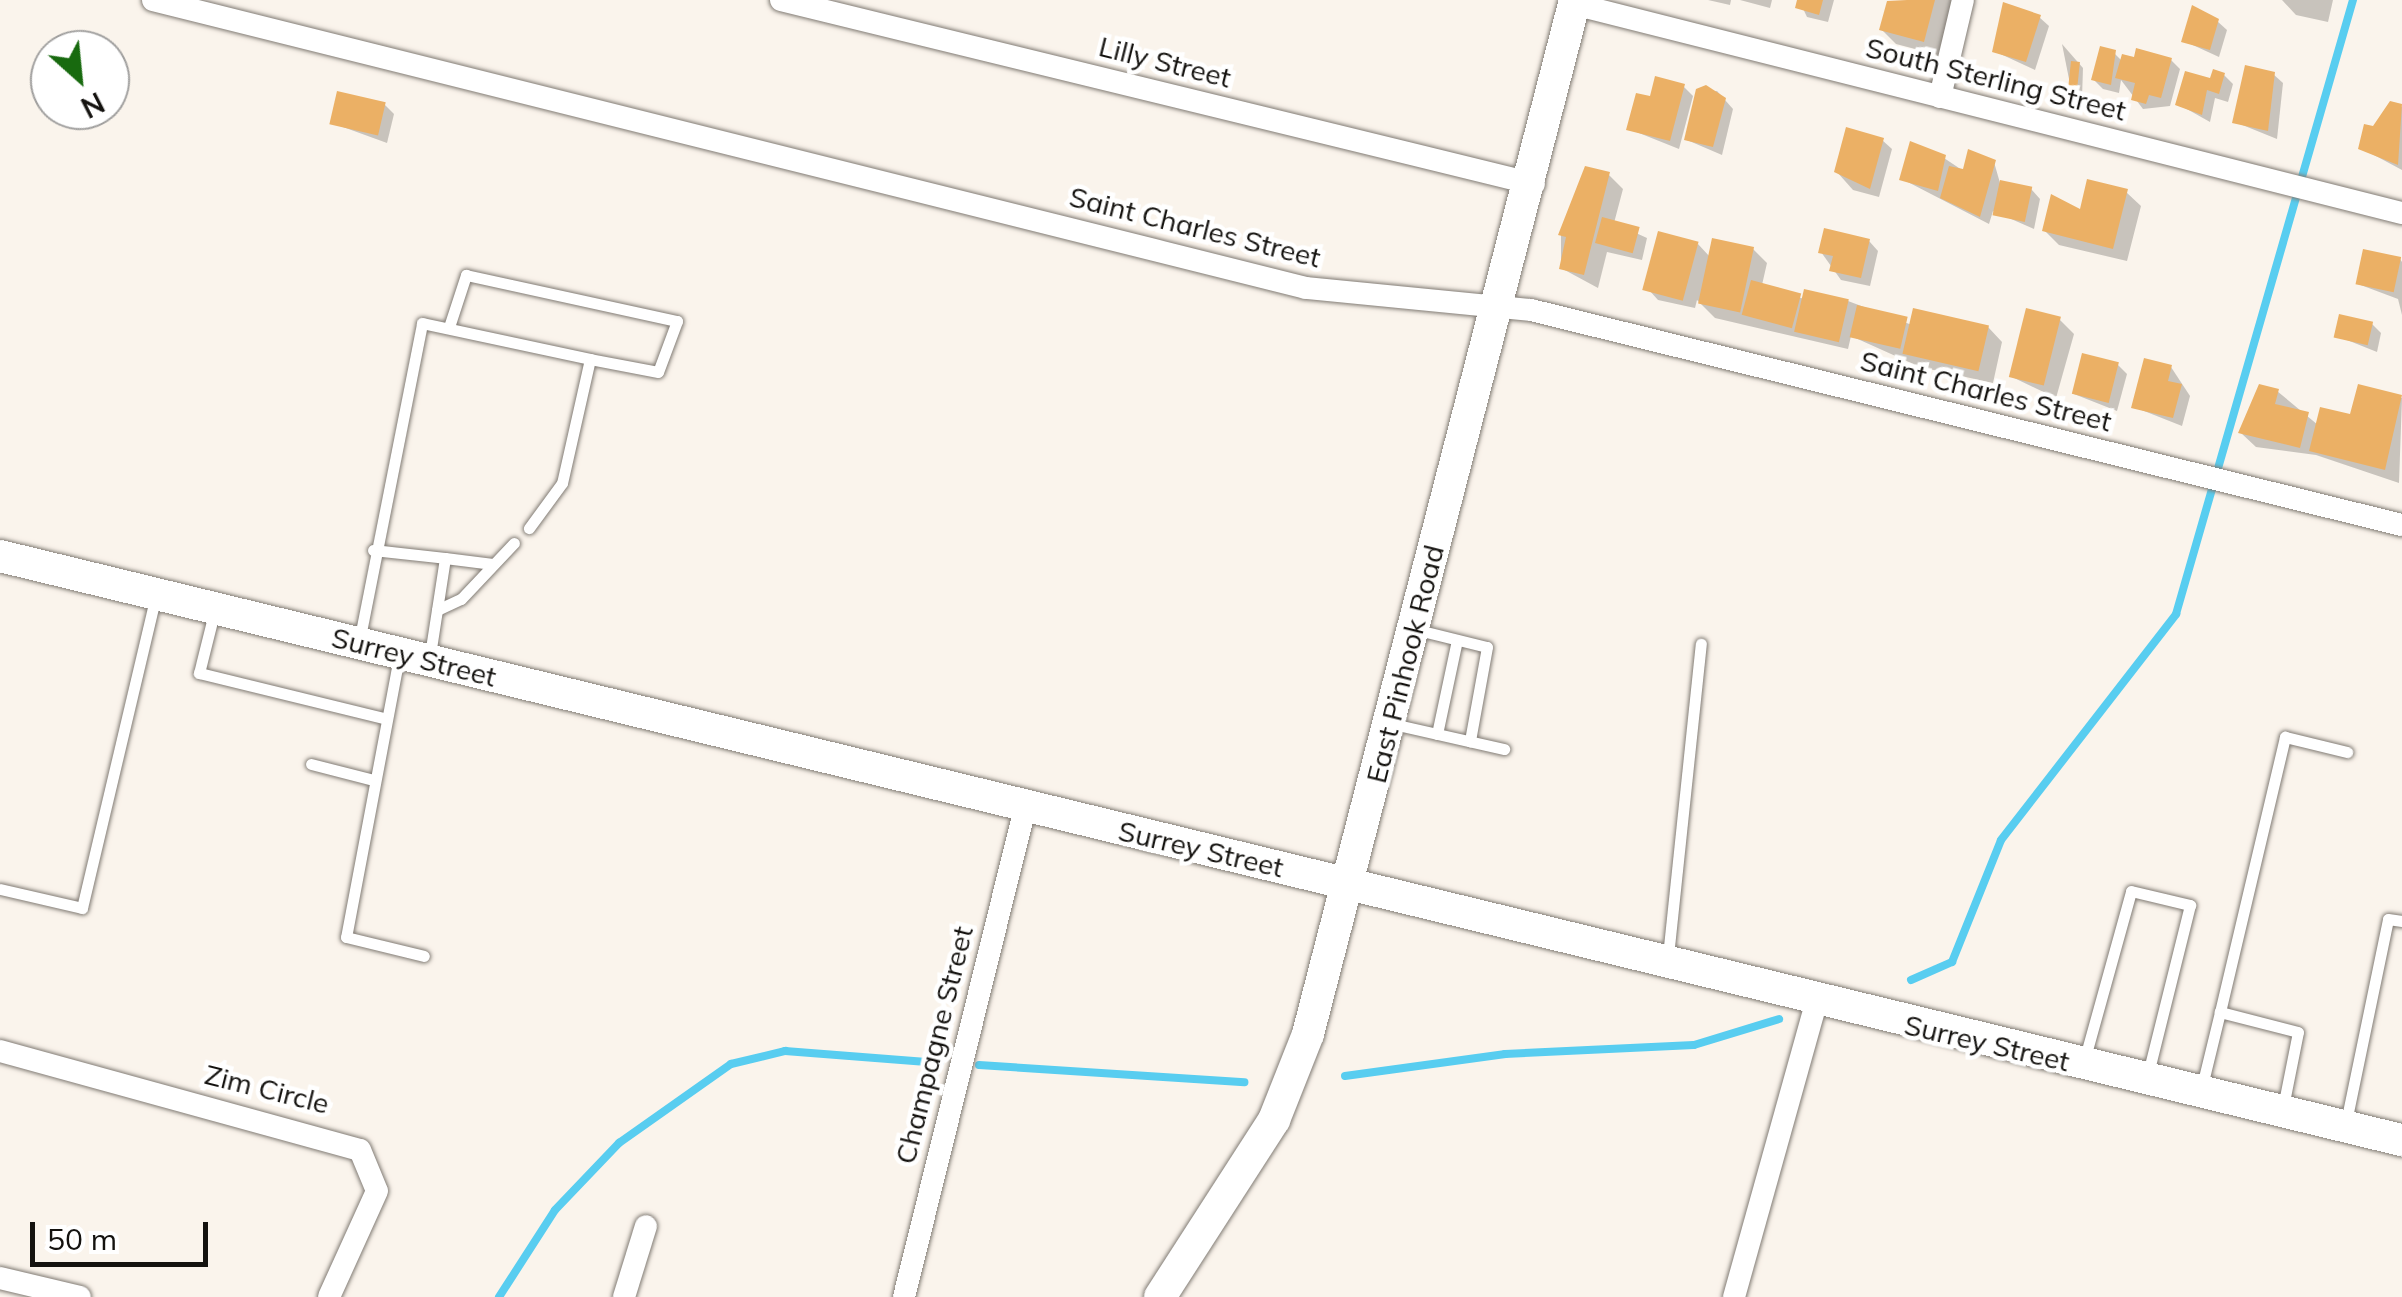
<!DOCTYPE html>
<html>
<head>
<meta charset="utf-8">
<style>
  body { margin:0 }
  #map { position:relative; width:2402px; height:1297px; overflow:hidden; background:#faf4ec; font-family:Mulish,sans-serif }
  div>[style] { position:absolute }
  .shadow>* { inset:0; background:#0003 }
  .stream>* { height:8px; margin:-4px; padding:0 4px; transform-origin:4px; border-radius:4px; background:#58cdf0 }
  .building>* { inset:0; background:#ebb065; transform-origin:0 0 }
  .roads { filter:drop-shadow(0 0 2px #817b74) drop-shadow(0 0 2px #817b74) }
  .lane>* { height:11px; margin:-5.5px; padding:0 5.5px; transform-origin:5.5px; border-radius:5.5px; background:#fff }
  .street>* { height:22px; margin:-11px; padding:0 11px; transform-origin:11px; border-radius:11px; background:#fff }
  .secondary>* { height:32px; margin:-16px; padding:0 16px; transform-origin:16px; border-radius:16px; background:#fff }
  span { translate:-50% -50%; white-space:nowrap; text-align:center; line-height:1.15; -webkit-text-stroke:9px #fff; paint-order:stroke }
  .street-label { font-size:28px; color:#14120f }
  .north { position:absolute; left:30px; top:30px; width:100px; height:100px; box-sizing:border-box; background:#fff; border:2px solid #a1a09f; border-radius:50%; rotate:153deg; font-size:28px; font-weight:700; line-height:40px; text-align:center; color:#14120f }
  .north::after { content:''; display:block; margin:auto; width:35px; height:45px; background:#186a0f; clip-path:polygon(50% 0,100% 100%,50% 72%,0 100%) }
  .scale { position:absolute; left:30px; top:1222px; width:178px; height:45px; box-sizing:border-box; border:5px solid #14120f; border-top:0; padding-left:12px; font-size:30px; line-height:35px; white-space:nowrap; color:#14120f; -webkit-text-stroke:8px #fff; paint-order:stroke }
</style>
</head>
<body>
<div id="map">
  <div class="shadow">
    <i style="clip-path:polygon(1708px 0,1731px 0,1730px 5px)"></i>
    <i style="clip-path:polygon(1740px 0,1772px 0,1770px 8px)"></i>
    <i style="clip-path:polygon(1799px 0,1834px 0,1828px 22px,1807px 17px)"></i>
    <i style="clip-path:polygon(1910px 0,1953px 0,1938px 55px,1896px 44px,1882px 30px)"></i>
    <i style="clip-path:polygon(2282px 0,2333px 0,2328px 22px,2296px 15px)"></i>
    <i style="clip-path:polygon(2039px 17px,2049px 26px,2035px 70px,1994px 51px)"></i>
    <i style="clip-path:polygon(2217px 21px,2227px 30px,2219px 57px,2184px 41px)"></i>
    <i style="clip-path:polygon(2062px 44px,2083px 68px,2082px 98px,2072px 94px)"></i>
    <i style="clip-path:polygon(2114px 53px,2122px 61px,2171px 60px,2180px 69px,2170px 106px,2143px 109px,2121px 80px,2119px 93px,2103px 89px,2094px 80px)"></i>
    <i style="clip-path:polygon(2273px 74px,2283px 83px,2277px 139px,2235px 122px)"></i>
    <i style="clip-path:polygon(2224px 75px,2233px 84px,2228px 102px,2215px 98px,2210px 122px,2178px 104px)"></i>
    <i style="clip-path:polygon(1683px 86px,1693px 96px,1679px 149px,1629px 129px,1652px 99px)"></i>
    <i style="clip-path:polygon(1717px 91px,1733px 109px,1722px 155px,1687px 140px,1705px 93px)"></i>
    <i style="clip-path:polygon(2391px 104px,2402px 107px,2402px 170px,2361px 148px)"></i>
    <i style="clip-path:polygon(385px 105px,394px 114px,387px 143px,332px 123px)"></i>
    <i style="clip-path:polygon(1882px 140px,1892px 149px,1879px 197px,1853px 190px,1837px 172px)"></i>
    <i style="clip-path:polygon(1944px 158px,1965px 172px,1994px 162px,2000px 183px,2031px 189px,2040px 199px,2034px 229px,1993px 211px,1989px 224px,1902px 179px)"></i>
    <i style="clip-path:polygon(1608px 174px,1623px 189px,1614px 223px,1647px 238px,1642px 260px,1607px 252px,1598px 288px,1561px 268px,1561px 235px)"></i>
    <i style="clip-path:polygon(2126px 192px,2141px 206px,2127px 261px,2059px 245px,2044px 230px,2053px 197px,2082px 212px)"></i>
    <i style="clip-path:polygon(1869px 241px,1878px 251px,1870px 286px,1841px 280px,1821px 252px)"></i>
    <i style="clip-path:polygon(1698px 244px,1710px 257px,1753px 249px,1767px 263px,1762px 285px,1804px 299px,1848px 301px,1912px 325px,1988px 327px,2002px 342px,1993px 383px,1920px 367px,1851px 336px,1848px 349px,1715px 318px,1697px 300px,1695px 308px,1658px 300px,1649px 290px)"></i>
    <i style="clip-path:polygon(2400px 259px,2402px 262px,2402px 315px,2398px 299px,2358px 284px)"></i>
    <i style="clip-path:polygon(2060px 320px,2074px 334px,2056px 398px,2010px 376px)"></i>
    <i style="clip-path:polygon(2372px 324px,2381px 333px,2377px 352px,2337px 336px)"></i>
    <i style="clip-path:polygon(2117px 364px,2127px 374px,2117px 411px,2074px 394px)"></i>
    <i style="clip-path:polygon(2171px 367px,2190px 396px,2182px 426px,2134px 407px)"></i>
    <i style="clip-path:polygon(2360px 387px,2402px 398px,2399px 483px,2316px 455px,2256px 447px,2241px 433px,2277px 391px,2318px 425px,2352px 417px)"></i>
  </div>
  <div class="stream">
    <i style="left:1911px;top:980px;width:45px;rotate:-23.7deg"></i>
    <i style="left:1952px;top:962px;width:131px;rotate:-68.1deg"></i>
    <i style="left:2001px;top:840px;width:286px;rotate:-52.2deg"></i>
    <i style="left:2176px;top:614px;width:639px;rotate:-73.92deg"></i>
    <i style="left:979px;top:1065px;width:266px;rotate:3.7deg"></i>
    <i style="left:1345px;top:1076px;width:162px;rotate:-7.8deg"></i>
    <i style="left:1505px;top:1054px;width:189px;rotate:-2.7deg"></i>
    <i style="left:1694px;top:1045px;width:89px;rotate:-17deg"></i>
    <i style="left:499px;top:1297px;width:103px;rotate:-57.2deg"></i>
    <i style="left:555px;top:1210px;width:93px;rotate:-46.3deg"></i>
    <i style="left:619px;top:1143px;width:137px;rotate:-35.2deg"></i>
    <i style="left:731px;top:1064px;width:56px;rotate:-13.5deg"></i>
    <i style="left:785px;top:1051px;width:155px;rotate:4.4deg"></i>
  </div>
  <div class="building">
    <i style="clip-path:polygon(1797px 0,1823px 0,1819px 15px,1795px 8px)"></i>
    <i style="clip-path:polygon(1907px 0,1935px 0,1924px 42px,1879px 30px,1887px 1px)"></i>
    <i style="clip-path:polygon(2003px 2px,2041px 15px,2026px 62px,1992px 52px)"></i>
    <i style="clip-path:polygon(2192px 5px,2219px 19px,2210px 50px,2181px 42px)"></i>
    <i style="clip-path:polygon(2100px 46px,2116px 50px,2111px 85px,2091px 80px)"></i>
    <i style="clip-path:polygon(2136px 48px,2172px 58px,2161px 98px,2149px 95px,2146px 104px,2131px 100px,2135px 83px,2115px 78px,2122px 54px,2134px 57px)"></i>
    <i style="left:2071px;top:61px;width:9px;height:34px;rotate:6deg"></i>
    <i style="clip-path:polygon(2245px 65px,2275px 72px,2268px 131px,2232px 123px)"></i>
    <i style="clip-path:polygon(2213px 69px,2225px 73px,2219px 94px,2207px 90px,2202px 115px,2175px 105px,2185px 71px,2210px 78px)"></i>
    <i style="clip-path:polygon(1655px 76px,1685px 84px,1670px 141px,1626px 130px,1636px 93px,1650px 96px)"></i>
    <i style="clip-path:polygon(1706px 85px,1726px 98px,1713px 147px,1684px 140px,1696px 89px)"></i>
    <i style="left:337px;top:91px;width:50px;height:34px;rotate:13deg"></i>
    <i style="clip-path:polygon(2390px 101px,2402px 104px,2398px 165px,2358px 149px,2364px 124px,2373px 126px)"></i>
    <i style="clip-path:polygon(1846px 127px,1884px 138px,1870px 189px,1834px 172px)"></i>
    <i style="clip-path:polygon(1910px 141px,1946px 155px,1938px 191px,1899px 180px)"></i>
    <i style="clip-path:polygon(1968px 149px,1996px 160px,1980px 217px,1940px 198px,1949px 166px,1963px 169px)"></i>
    <i style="clip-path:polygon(1585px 166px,1610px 172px,1584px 275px,1559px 269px,1566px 237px,1558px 235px)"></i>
    <i style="clip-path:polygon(2087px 179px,2128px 189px,2113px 249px,2042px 231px,2051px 194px,2080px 209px)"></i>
    <i style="left:2000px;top:180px;width:33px;height:36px;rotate:12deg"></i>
    <i style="left:1602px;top:217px;width:39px;height:27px;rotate:15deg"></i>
    <i style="clip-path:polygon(1824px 228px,1870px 239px,1861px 278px,1829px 271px,1833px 256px,1818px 253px)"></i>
    <i style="left:1658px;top:231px;width:42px;height:61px;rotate:15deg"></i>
    <i style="left:1712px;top:238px;width:43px;height:67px;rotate:12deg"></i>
    <i style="left:2363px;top:249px;width:39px;height:36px;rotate:12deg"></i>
    <i style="left:1751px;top:280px;width:52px;height:36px;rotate:15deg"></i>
    <i style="left:1804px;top:289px;width:46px;height:44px;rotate:13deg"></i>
    <i style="left:1857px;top:305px;width:52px;height:33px;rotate:13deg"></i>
    <i style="left:1913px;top:308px;width:78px;height:47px;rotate:13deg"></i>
    <i style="left:2026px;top:308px;width:36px;height:71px;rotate:14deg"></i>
    <i style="left:2339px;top:314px;width:35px;height:24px;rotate:13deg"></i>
    <i style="left:2082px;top:353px;width:38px;height:42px;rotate:14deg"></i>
    <i style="clip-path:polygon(2144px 358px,2172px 365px,2168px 381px,2182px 384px,2173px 418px,2131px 408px)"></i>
    <i style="clip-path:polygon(2259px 384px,2279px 389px,2275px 404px,2309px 412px,2300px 448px,2238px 433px)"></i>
    <i style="clip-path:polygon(2358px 384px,2402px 395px,2385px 470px,2309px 451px,2320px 407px,2350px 414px)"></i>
  </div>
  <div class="roads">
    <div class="lane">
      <i style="left:449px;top:327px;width:55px;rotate:-71.9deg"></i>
      <i style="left:466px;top:275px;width:216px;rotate:12.3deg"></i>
      <i style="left:677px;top:321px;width:54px;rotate:110.4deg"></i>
      <i style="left:658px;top:372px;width:69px;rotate:-169.2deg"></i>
      <i style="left:373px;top:550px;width:72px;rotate:6.3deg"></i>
      <i style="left:445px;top:558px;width:98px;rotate:98.8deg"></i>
      <i style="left:445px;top:558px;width:48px;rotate:7.1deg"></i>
      <i style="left:215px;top:609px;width:66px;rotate:104deg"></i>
      <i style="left:199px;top:673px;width:190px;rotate:13.7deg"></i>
      <i style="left:437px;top:610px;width:26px;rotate:-25deg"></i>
      <i style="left:461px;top:599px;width:77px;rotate:-46.6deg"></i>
      <i style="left:1414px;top:629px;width:75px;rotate:13.9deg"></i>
      <i style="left:1487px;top:647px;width:96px;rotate:100.3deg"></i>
      <i style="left:359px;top:642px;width:325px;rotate:-78.8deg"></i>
      <i style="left:422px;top:323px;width:172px;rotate:12.1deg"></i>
      <i style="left:590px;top:359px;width:127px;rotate:102.7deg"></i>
      <i style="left:562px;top:483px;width:56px;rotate:126.3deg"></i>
      <i style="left:399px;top:657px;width:285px;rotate:100.7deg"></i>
      <i style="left:346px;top:937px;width:80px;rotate:13.7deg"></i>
      <i style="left:1393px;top:724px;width:114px;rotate:12.7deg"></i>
      <i style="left:1437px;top:734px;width:96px;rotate:-78deg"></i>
      <i style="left:311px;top:764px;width:61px;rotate:14.3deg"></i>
      <i style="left:0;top:889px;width:84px;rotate:13deg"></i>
      <i style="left:82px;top:908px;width:322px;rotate:-76.7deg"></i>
      <i style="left:1668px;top:956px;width:314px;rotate:-84deg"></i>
      <i style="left:2084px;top:1061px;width:176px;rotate:-74.5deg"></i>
      <i style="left:2131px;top:891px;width:61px;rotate:13.3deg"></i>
      <i style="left:2190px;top:905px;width:174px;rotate:104deg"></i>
      <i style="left:2201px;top:1090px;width:80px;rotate:-76.3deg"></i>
      <i style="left:2283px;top:1107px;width:76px;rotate:-78.7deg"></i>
      <i style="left:2298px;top:1032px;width:81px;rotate:-165.6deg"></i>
      <i style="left:2220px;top:1012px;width:283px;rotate:-76.7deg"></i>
      <i style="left:2285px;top:737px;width:64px;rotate:13.6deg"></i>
      <i style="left:2346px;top:1122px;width:207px;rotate:-78.3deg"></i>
      <i style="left:2388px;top:919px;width:14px;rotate:8deg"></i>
    </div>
    <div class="street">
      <i style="left:153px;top:0;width:1188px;rotate:14.02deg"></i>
      <i style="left:1306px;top:288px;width:226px;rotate:5.6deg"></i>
      <i style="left:1531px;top:310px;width:897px;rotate:13.87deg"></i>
      <i style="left:781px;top:0;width:775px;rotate:13.73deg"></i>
      <i style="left:1574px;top:4px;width:854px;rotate:14.17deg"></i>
      <i style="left:1940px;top:97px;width:100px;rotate:-76.7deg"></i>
      <i style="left:0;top:1051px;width:373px;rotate:15.4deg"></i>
      <i style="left:360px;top:1150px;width:44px;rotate:67.5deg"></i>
      <i style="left:377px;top:1191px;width:116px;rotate:114.4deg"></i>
      <i style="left:0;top:1278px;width:82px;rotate:13.4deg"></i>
      <i style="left:624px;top:1297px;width:74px;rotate:-72.8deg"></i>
      <i style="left:904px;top:1297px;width:504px;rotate:-76.1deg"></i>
      <i style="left:1734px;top:1297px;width:305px;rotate:-74.4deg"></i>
    </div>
    <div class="secondary">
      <i style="left:0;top:556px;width:2472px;rotate:13.67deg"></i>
      <i style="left:1160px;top:1297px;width:211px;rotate:-57.2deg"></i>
      <i style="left:1274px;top:1120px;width:92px;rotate:-68.4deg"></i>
      <i style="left:1308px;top:1034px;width:1068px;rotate:-75.52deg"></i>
    </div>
  </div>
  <div class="street-label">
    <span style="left:1165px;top:62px;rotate:14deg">Lilly Street</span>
    <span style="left:1996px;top:79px;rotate:14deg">South Sterling Street</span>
    <span style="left:1195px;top:227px;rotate:14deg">Saint Charles Street</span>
    <span style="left:1986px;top:391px;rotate:14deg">Saint Charles Street</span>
    <span style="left:414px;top:657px;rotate:14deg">Surrey Street</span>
    <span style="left:1405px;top:664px;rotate:-76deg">East Pinhook Road</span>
    <span style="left:1201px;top:849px;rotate:13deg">Surrey Street</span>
    <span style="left:1987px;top:1043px;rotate:13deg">Surrey Street</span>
    <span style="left:934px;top:1045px;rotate:-76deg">Champagne Street</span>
    <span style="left:267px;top:1089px;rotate:14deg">Zim Circle</span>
  </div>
  <div class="north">N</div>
  <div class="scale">50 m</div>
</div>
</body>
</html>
